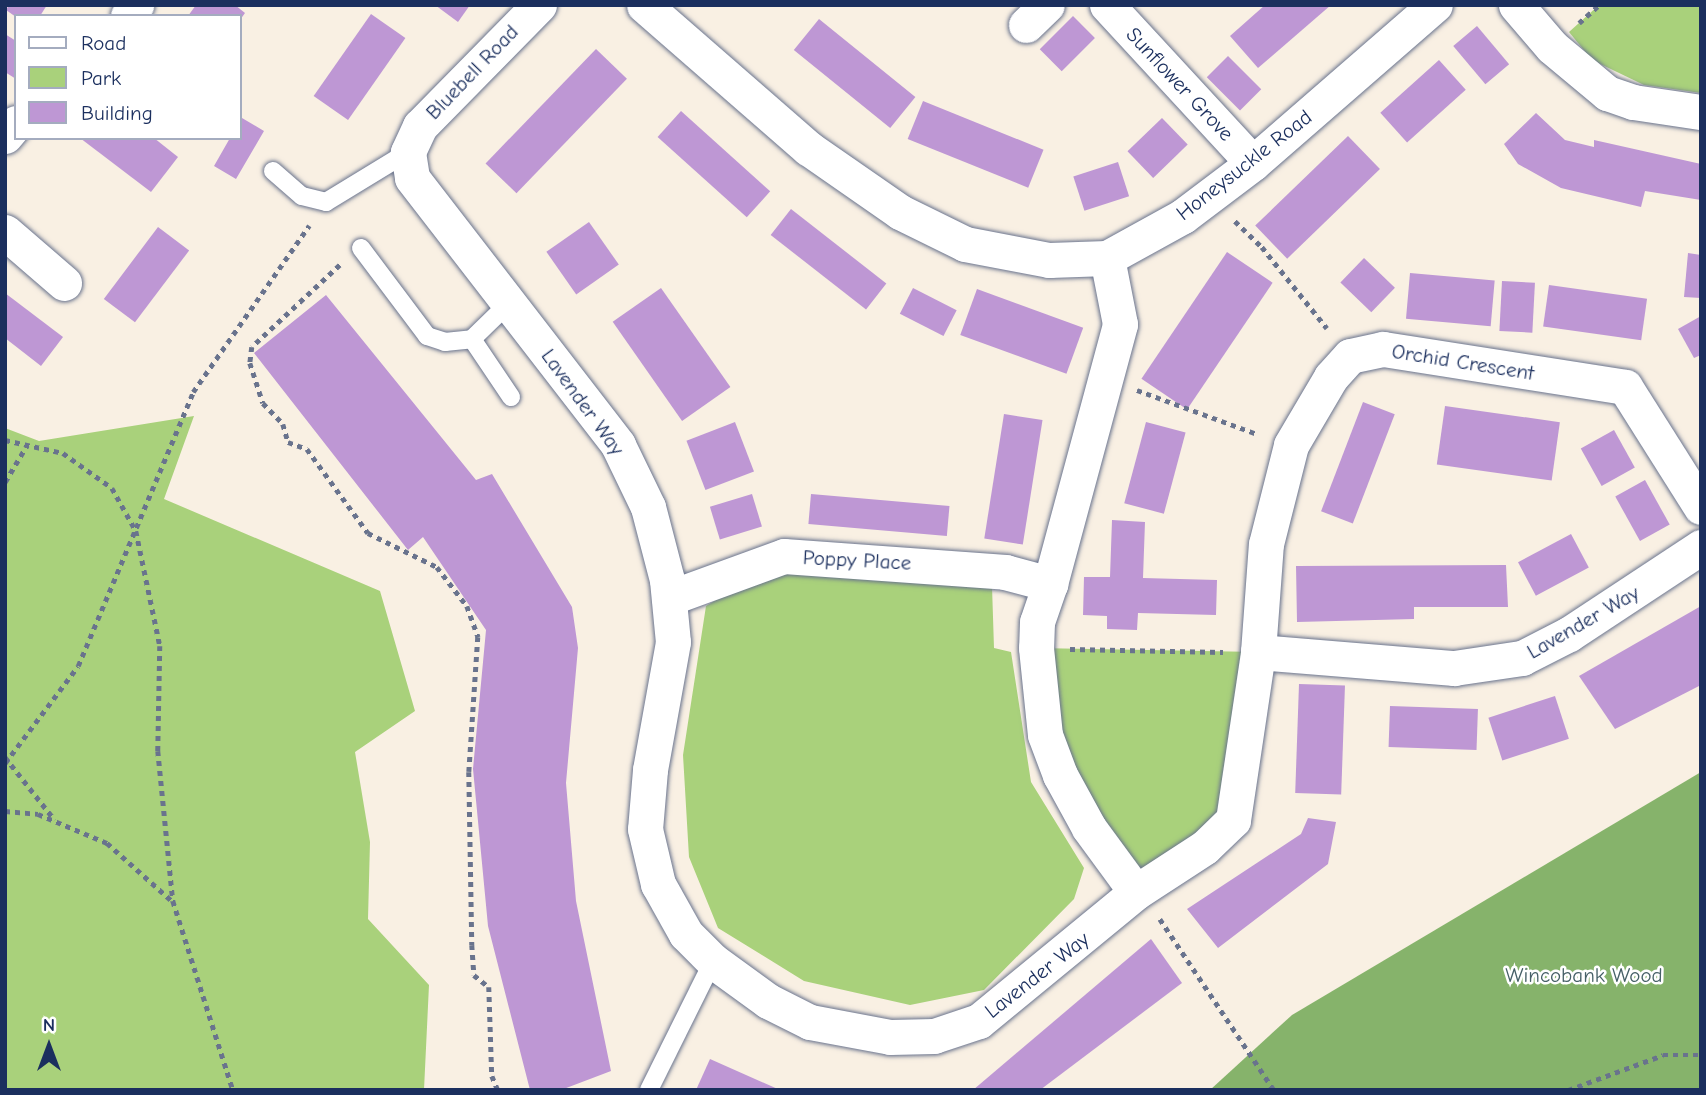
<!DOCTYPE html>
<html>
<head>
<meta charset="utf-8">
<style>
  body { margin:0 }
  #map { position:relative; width:1706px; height:1095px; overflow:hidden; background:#f9f0e3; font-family:"Comic Neue",sans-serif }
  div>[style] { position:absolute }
  .green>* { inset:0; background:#a9d17b }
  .forest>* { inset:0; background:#86b36b }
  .building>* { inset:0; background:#be97d4; transform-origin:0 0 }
  .path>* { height:4.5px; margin-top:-2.25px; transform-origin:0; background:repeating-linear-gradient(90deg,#69738d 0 5px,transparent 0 10px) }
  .roads { filter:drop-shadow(0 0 2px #69738d) drop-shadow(0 0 2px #69738d) }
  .service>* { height:18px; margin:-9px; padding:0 9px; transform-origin:9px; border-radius:9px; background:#fff }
  .minor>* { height:35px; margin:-17.5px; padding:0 17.5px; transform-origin:17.5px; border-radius:17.5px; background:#fff }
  span { translate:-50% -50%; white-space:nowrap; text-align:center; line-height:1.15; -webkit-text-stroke:5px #fff; paint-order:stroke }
  .street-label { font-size:21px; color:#1b2f5e }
  .park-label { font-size:21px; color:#466067 }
  .frame { position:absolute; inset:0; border:7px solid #1b2f5e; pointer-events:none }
  .legend { position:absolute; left:14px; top:14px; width:228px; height:126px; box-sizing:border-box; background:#fff; border:2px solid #a4acbf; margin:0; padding:9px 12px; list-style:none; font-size:21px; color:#1b2f5e }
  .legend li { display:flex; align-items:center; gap:14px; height:35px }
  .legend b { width:35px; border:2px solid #a4acbf }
  .north { position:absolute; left:14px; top:1011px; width:70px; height:70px; -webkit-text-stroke:5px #fff; paint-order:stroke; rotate:0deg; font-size:19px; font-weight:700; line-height:28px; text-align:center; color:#1b2f5e }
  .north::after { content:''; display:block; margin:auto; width:24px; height:32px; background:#1b2f5e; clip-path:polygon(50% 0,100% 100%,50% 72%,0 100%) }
</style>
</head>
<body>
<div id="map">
  <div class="green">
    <i style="clip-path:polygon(1599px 5px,1701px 5px,1701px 93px,1644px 85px,1592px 60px,1569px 32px)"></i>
    <i style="clip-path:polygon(194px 416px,164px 499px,380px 591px,415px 711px,355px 752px,370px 842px,368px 919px,429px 985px,424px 1090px,5px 1090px,5px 428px,39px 441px)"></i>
    <i style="clip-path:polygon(807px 566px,992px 586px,994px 648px,1011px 652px,1031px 782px,1084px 868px,1074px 899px,984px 990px,910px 1005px,804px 981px,718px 928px,689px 857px,683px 755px,706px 606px,744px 583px)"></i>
    <i style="clip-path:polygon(1036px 648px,1258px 652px,1233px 820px,1136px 892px,1089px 828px)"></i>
  </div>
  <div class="forest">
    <i style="clip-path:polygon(1701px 772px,1701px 1090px,1210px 1090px,1292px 1015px)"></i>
  </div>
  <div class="building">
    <i style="clip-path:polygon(9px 5px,47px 5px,40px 16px,16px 17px,6px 10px)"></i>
    <i style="clip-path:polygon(196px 5px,235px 5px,245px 13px,240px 20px,240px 16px,188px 16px)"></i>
    <i style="clip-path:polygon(435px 5px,470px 5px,458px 22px)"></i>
    <i style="clip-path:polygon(1265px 5px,1331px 5px,1258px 68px,1230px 36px)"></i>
    <i style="left:371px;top:14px;width:42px;height:100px;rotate:35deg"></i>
    <i style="left:1073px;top:16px;width:31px;height:47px;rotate:45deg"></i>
    <i style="left:819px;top:19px;width:124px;height:40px;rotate:39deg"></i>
    <i style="left:1477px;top:26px;width:50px;height:31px;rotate:50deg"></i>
    <i style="clip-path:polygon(5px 34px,16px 41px,16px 79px,5px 72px)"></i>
    <i style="left:596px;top:49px;width:43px;height:159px;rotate:44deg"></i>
    <i style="left:1228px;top:56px;width:47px;height:30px;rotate:45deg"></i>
    <i style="left:1439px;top:60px;width:40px;height:79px;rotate:48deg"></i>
    <i style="left:923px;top:101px;width:130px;height:41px;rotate:22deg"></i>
    <i style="left:681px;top:111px;width:120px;height:35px;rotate:42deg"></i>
    <i style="clip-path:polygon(1536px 113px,1565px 140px,1594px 147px,1594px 140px,1701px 164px,1701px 200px,1645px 191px,1641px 207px,1561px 188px,1518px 164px,1504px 144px)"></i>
    <i style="clip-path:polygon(242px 118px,264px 131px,236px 179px,214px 166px,230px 138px,240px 138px)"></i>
    <i style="left:1162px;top:118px;width:37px;height:48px;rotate:46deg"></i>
    <i style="left:1348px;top:136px;width:46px;height:129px;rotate:46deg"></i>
    <i style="clip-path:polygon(80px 138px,154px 138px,178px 157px,151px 192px)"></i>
    <i style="left:1118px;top:162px;width:36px;height:47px;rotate:72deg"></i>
    <i style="left:791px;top:209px;width:121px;height:33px;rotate:38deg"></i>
    <i style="left:589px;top:222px;width:52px;height:52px;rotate:55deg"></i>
    <i style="left:158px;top:227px;width:39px;height:90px;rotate:37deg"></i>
    <i style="left:1227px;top:252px;width:55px;height:153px;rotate:34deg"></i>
    <i style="clip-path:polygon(1688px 253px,1701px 255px,1701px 298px,1684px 297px)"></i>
    <i style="left:1364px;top:258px;width:43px;height:34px;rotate:44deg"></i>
    <i style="left:1410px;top:273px;width:85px;height:46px;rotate:5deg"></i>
    <i style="left:1502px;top:281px;width:33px;height:50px;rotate:3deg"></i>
    <i style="left:1549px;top:285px;width:99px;height:42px;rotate:8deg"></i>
    <i style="left:661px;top:288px;width:121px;height:59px;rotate:55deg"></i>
    <i style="left:913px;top:288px;width:49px;height:29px;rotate:27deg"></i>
    <i style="left:977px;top:289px;width:113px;height:49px;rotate:20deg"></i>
    <i style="clip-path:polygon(5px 293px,63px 337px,41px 366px,5px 338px)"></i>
    <i style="clip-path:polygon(326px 295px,476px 480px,492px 474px,572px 607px,578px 648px,566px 783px,576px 901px,611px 1071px,561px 1090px,530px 1090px,488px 926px,473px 769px,486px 630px,423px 537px,408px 550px,254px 353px)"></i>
    <i style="clip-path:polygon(1701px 316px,1701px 355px,1694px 358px,1678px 329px)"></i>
    <i style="left:1363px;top:402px;width:34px;height:117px;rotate:21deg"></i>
    <i style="left:1445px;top:406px;width:116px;height:59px;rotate:8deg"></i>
    <i style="left:1004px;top:414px;width:39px;height:126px;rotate:9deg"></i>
    <i style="left:735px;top:422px;width:53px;height:52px;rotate:69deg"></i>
    <i style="left:1146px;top:422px;width:41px;height:84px;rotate:15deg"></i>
    <i style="left:1614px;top:430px;width:43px;height:38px;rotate:61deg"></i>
    <i style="left:1645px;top:480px;width:51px;height:34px;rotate:61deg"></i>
    <i style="left:752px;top:494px;width:34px;height:44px;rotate:73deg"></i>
    <i style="left:811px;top:494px;width:139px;height:30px;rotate:5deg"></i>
    <i style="clip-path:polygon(1112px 520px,1145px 522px,1143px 578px,1217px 580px,1216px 615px,1138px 613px,1137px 630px,1107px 629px,1107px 616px,1083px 615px,1084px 577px,1110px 577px)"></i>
    <i style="left:1571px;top:534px;width:38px;height:60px;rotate:62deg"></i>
    <i style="clip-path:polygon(1506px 565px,1508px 607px,1414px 607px,1414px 619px,1297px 622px,1296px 566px)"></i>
    <i style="clip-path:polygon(1701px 606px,1701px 685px,1615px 729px,1579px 676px)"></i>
    <i style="left:1299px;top:684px;width:46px;height:109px;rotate:2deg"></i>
    <i style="left:1555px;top:696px;width:45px;height:70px;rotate:72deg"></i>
    <i style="left:1390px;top:706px;width:88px;height:41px;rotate:2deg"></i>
    <i style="clip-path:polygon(1308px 818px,1336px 822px,1328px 864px,1218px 948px,1187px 909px,1301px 834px)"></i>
    <i style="clip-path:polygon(1151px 939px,1182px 983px,1040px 1090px,973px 1090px)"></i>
    <i style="clip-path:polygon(710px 1059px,780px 1090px,696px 1090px)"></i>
  </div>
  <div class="path">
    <i style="left:1579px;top:23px;width:27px;rotate:-42deg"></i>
    <i style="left:1235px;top:221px;width:37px;rotate:44deg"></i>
    <i style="left:1262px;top:247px;width:104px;rotate:51.3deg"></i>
    <i style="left:340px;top:265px;width:120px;rotate:137deg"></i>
    <i style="left:252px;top:347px;width:16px;rotate:97deg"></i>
    <i style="left:250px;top:363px;width:42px;rotate:72deg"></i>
    <i style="left:263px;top:403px;width:29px;rotate:46deg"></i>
    <i style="left:283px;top:424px;width:19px;rotate:74deg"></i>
    <i style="left:288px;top:442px;width:20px;rotate:20deg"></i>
    <i style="left:307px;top:449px;width:104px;rotate:54deg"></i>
    <i style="left:368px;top:533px;width:77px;rotate:26.2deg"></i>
    <i style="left:437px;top:567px;width:49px;rotate:52.4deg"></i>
    <i style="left:467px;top:606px;width:33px;rotate:70deg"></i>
    <i style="left:478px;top:637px;width:135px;rotate:93.8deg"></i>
    <i style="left:469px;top:772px;width:173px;rotate:89deg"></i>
    <i style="left:472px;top:945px;width:30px;rotate:86deg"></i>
    <i style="left:474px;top:975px;width:19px;rotate:39deg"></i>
    <i style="left:489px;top:987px;width:89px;rotate:88.1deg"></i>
    <i style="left:492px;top:1076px;width:15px;rotate:67deg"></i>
    <i style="left:1137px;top:390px;width:128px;rotate:20.1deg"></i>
    <i style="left:5px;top:440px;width:59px;rotate:12.6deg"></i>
    <i style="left:63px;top:453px;width:60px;rotate:35.5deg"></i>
    <i style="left:112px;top:488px;width:49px;rotate:60.8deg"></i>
    <i style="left:136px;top:531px;width:117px;rotate:78.2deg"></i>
    <i style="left:160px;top:646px;width:105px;rotate:91.1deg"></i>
    <i style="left:158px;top:751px;width:151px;rotate:84.3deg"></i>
    <i style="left:173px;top:901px;width:198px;rotate:72.4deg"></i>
    <i style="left:5px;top:482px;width:43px;rotate:-59.3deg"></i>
    <i style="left:1070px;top:649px;width:153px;rotate:1.1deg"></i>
    <i style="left:5px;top:757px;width:80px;rotate:51.6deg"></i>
    <i style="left:5px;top:763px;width:121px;rotate:-53deg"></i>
    <i style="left:78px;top:666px;width:297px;rotate:-67.2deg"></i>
    <i style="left:193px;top:392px;width:203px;rotate:-55.1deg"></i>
    <i style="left:5px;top:811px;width:33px;rotate:5deg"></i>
    <i style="left:38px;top:814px;width:75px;rotate:22.8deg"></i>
    <i style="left:107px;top:843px;width:87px;rotate:41.7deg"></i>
    <i style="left:1160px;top:919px;width:206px;rotate:56.3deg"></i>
    <i style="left:1568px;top:1090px;width:101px;rotate:-20.2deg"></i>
    <i style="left:1663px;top:1055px;width:38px"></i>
  </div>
  <div class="roads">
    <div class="service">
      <i style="left:273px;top:171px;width:38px;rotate:41deg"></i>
      <i style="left:302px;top:196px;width:25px;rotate:14deg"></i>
      <i style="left:326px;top:202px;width:96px;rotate:-31.4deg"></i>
      <i style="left:361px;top:248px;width:110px;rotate:53.1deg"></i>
      <i style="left:427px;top:336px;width:19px;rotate:18deg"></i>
      <i style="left:445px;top:342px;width:27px;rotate:-6deg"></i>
      <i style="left:472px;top:339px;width:52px;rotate:-44.2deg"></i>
      <i style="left:472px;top:339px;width:70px;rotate:56.1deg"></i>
      <i style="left:649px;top:1090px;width:144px;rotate:-63.6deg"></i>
    </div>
    <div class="minor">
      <i style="left:539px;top:5px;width:170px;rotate:134.5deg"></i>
      <i style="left:420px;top:126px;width:29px;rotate:115deg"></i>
      <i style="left:408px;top:152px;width:26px;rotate:81deg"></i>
      <i style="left:412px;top:178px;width:337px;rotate:52.3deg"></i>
      <i style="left:618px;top:445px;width:69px;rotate:64.2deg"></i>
      <i style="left:648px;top:507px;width:75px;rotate:75.4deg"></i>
      <i style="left:667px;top:580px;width:62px;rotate:84.5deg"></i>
      <i style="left:673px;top:642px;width:130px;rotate:100.2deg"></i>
      <i style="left:650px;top:770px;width:59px;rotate:94.8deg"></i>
      <i style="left:645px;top:829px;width:57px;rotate:76.7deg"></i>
      <i style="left:658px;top:884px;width:57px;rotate:60.8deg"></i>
      <i style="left:686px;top:934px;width:38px;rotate:45deg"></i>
      <i style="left:713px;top:961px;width:68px;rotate:36deg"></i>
      <i style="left:768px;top:1001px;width:47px;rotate:26.6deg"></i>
      <i style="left:810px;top:1022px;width:81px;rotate:10.6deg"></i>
      <i style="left:890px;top:1037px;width:44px;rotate:-1.3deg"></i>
      <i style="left:934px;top:1036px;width:47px;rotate:-18.4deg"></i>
      <i style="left:979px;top:1021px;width:203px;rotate:-39.4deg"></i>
      <i style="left:1136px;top:892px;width:82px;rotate:-33.1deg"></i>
      <i style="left:1205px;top:847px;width:39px;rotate:-44deg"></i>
      <i style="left:1233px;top:820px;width:170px;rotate:-81.5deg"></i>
      <i style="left:1258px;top:652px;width:197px;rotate:4.7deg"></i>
      <i style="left:1454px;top:668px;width:69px;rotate:-8.4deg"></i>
      <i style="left:1522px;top:658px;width:53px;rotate:-27.1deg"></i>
      <i style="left:1569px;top:634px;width:158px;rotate:-33.4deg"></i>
      <i style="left:644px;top:5px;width:218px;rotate:41.1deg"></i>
      <i style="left:808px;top:148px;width:112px;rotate:34.8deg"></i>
      <i style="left:900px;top:212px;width:72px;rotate:26.2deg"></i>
      <i style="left:965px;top:244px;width:86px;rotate:10.8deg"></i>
      <i style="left:1049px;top:260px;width:58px;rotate:-2deg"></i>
      <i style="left:1107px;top:258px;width:87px;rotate:-28.9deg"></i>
      <i style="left:1183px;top:216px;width:88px;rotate:-37.1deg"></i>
      <i style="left:1253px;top:163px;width:241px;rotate:-41deg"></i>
      <i style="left:1107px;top:5px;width:215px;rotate:47.3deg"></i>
      <i style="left:1516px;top:5px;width:55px;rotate:49.4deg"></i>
      <i style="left:1552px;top:47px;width:72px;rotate:39.9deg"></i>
      <i style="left:1607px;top:93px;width:28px;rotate:19deg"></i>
      <i style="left:1633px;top:102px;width:69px;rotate:8.4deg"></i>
      <i style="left:128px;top:16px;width:14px;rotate:-54deg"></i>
      <i style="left:1026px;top:25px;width:29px;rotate:-44deg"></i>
      <i style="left:5px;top:136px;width:17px;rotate:-50deg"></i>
      <i style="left:5px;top:232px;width:78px;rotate:40.8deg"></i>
      <i style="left:1050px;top:584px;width:40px;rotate:108.9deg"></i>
      <i style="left:1037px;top:622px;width:26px;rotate:92deg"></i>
      <i style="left:1036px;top:648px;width:87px;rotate:84.1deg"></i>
      <i style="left:1045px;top:735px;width:43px;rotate:69.4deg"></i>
      <i style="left:1060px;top:775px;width:60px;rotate:61.3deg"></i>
      <i style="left:1089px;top:828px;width:79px;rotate:53.7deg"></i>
      <i style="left:669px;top:598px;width:122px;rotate:-20.1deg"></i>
      <i style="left:784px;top:556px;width:222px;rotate:4.1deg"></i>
      <i style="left:1005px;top:572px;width:47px;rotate:14.9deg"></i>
      <i style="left:1050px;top:584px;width:269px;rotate:-74.9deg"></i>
      <i style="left:1120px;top:324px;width:67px;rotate:-101.1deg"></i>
      <i style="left:1258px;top:652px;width:108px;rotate:-85.8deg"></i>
      <i style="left:1266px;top:544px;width:102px;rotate:-75.8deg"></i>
      <i style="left:1291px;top:445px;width:79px;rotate:-59.5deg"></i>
      <i style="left:1331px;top:377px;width:28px;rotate:-48deg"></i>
      <i style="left:1350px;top:356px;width:34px;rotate:-12deg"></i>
      <i style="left:1383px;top:349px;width:245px;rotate:8.9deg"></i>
      <i style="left:1625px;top:387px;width:142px;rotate:57.7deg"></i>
    </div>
  </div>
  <div class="street-label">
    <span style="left:472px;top:72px;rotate:-46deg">Bluebell Road</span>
    <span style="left:1180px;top:84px;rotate:47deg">Sunflower Grove</span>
    <span style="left:1244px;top:165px;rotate:-38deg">Honeysuckle Road</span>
    <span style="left:1463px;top:362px;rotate:9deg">Orchid Crescent</span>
    <span style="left:583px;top:402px;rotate:54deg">Lavender Way</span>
    <span style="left:857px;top:560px;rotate:3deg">Poppy Place</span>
    <span style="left:1583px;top:622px;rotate:-30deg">Lavender Way</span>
    <span style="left:1037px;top:975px;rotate:-38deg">Lavender Way</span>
  </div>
  <div class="park-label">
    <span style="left:1584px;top:975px">Wincobank Wood</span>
  </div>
  <div class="frame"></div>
  <ul class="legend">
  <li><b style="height:9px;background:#fff"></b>Road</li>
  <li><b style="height:19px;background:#a9d17b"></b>Park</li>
  <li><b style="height:19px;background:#be97d4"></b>Building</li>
  </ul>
  <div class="north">N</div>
</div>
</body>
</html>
